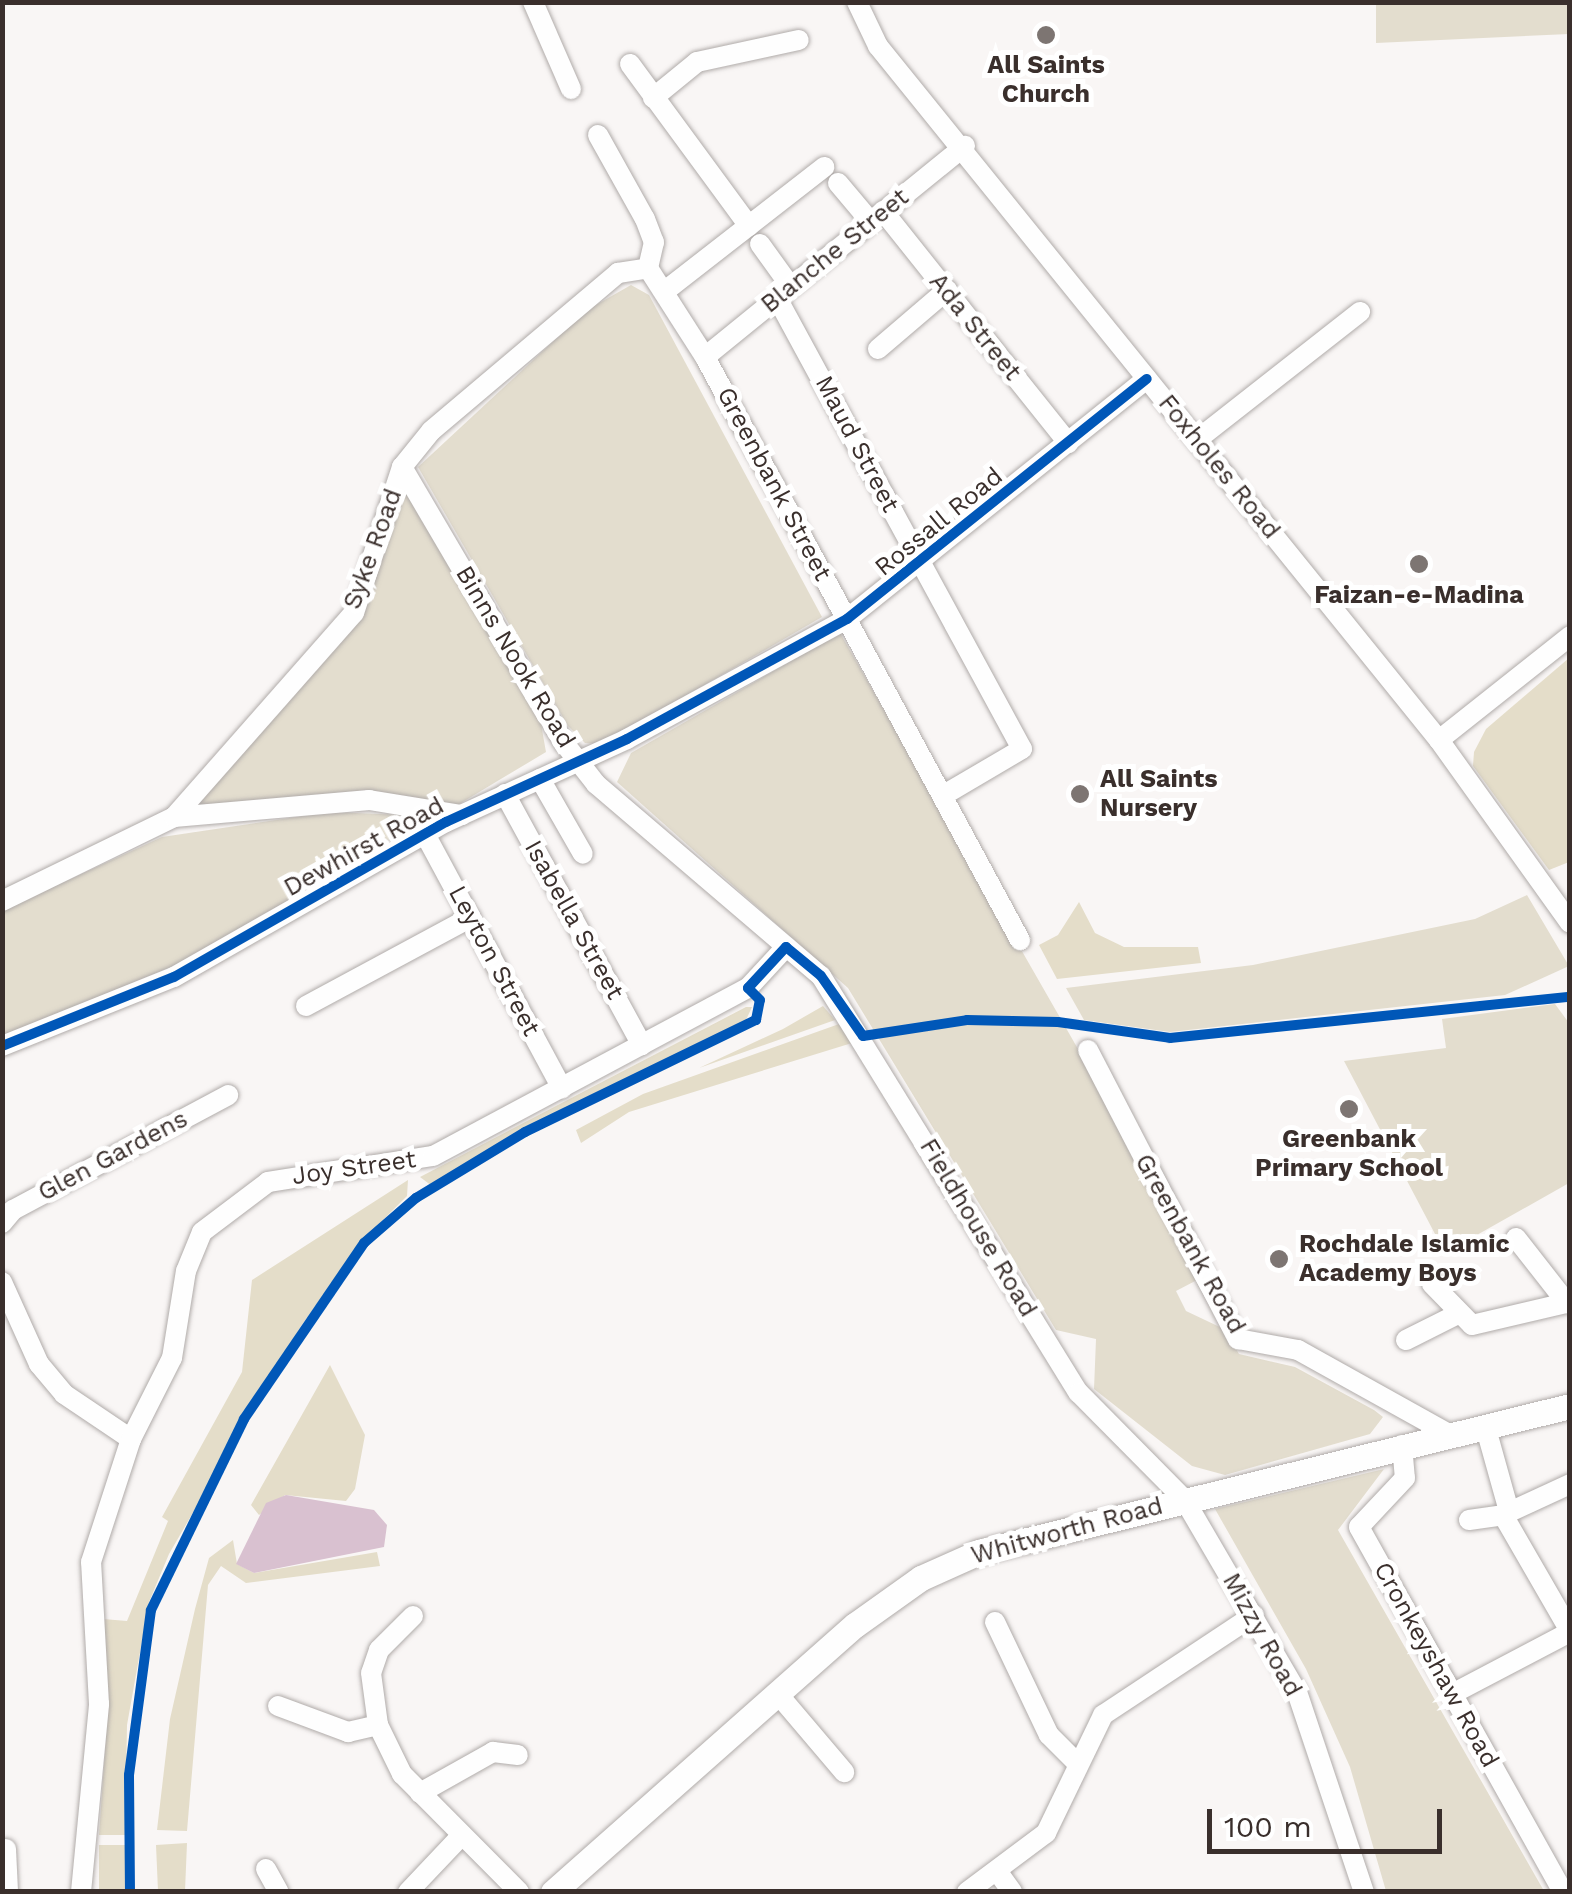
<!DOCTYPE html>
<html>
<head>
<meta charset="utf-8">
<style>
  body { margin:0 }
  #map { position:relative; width:1572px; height:1894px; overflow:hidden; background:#f9f6f5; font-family:"Work Sans",sans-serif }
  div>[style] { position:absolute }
  .green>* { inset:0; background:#e3ddce }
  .forest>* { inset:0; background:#e4ddc9; transform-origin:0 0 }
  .water>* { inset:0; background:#d9c1d0 }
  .roads { filter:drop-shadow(0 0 2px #b0aba9) drop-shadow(0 0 2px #b0aba9) }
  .minor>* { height:20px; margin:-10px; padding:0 10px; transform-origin:10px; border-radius:10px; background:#fefefe }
  .major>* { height:25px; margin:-12.5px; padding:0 12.5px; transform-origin:12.5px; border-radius:12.5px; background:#fefefe }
  .cycleway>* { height:10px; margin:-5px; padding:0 5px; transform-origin:5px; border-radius:5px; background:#0057b8 }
  .dots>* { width:28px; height:28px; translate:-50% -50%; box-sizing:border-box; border:5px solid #fff; border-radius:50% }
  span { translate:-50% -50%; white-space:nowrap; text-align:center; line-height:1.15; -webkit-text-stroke:10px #fff; paint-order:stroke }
  .poi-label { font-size:25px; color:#3a2f2c; font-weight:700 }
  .left { translate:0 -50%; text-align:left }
  .street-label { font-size:25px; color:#3a2f2c }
  .frame { position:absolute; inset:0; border:5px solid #3a2f2c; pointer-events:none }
  .scale { position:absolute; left:1207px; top:1809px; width:235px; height:45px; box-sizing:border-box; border:5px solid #3a2f2c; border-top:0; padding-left:12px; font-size:30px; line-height:35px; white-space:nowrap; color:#3a2f2c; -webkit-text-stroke:8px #fff; paint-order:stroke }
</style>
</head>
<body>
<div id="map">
  <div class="green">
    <i style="clip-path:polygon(1376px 3px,1569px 3px,1569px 34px,1376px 43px)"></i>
    <i style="clip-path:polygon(631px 285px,649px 295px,822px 617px,602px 744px,585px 743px,568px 726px,418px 467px,587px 310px)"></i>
    <i style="clip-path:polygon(404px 481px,541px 724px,546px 752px,456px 806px,191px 809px,358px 618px)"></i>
    <i style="clip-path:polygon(840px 633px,1078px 1049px,1199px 1279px,1176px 1291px,1186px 1311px,1224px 1329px,1239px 1354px,1295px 1367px,1374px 1410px,1383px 1417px,1370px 1434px,1225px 1475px,1192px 1466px,1094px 1389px,1096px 1339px,1056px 1330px,848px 988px,617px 782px,631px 753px)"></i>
    <i style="clip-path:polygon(330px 812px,404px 815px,410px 831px,173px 966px,3px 1037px,3px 910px,162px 837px)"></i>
    <i style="clip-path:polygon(1527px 895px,1569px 966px,1505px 995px,1170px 1032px,1084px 1020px,1066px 988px,1253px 965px,1475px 919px)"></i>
    <i style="clip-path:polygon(1555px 1004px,1569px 1023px,1569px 1183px,1445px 1253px,1344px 1061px,1446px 1048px,1442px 1019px)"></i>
    <i style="clip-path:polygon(1384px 1469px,1338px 1530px,1544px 1891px,1386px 1891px,1350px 1767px,1306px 1669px,1215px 1509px)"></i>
  </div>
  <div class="forest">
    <i style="clip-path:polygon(1569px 658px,1569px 862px,1549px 870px,1473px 766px,1474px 752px,1486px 729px)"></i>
    <i style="clip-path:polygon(1079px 902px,1095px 933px,1124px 947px,1198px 947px,1201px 963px,1057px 979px,1039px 945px,1058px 935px)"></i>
    <i style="clip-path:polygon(823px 1006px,835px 1020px,699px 1068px,783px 1029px)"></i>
    <i style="clip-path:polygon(746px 1007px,752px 1007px,745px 1022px,432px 1186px,420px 1177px)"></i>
    <i style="clip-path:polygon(839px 1024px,852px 1043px,629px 1112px,581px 1143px,576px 1130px,643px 1094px)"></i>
    <i style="clip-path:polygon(408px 1180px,407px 1196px,362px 1241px,301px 1326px,169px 1554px,149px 1602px,127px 1725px,125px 1835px,99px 1835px,108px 1707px,103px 1619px,127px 1621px,168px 1521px,162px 1517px,242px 1372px,252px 1280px)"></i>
    <i style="clip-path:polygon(330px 1365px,365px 1435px,355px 1489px,346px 1501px,285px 1495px,259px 1515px,251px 1505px)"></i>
    <i style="clip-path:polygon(233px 1540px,237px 1564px,254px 1573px,377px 1552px,380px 1566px,246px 1583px,221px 1566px,208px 1585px,187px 1831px,157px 1830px,170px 1719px,195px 1609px,209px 1558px)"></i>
    <i style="clip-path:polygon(187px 1843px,185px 1891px,158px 1891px,156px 1845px)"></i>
    <i style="left:99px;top:1845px;width:27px;height:46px"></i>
  </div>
  <div class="water">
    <i style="clip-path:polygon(286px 1495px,374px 1510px,387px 1525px,384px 1547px,254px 1573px,236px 1564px,266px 1503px)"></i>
  </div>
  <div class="roads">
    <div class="minor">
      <i style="left:533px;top:2px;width:95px;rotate:66.4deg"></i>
      <i style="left:857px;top:2px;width:49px;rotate:64.5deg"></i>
      <i style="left:878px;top:46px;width:892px;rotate:51.05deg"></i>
      <i style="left:1439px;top:740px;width:225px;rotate:54.4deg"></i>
      <i style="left:630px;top:64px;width:201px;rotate:53.7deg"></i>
      <i style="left:653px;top:98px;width:57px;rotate:-39.3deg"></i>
      <i style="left:697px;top:62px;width:104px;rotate:-12.2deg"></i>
      <i style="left:598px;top:135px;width:96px;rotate:60.8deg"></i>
      <i style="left:645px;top:219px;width:25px;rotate:69deg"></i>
      <i style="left:654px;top:242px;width:27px;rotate:103deg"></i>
      <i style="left:648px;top:268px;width:106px;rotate:57.4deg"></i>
      <i style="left:705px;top:357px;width:663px;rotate:61.62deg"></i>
      <i style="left:838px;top:183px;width:50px;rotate:49.9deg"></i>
      <i style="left:883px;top:211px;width:297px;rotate:51.4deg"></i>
      <i style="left:760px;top:244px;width:53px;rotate:54.2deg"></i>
      <i style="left:665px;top:291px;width:202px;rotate:-37.9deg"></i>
      <i style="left:777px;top:298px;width:513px;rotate:61.49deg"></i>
      <i style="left:1022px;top:749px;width:91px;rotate:149.5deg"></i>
      <i style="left:878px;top:349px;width:91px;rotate:-40.5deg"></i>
      <i style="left:705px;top:357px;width:335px;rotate:-39.1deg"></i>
      <i style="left:1198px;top:439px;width:206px;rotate:-38.1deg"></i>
      <i style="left:402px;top:467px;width:320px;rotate:59.6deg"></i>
      <i style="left:564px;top:743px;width:52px;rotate:52deg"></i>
      <i style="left:596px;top:784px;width:296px;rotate:40.5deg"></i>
      <i style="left:821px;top:976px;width:490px;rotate:58.3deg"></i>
      <i style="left:1079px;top:1393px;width:149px;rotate:45.3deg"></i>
      <i style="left:1184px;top:1499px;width:224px;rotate:59.7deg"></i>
      <i style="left:1297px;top:1692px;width:211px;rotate:71.5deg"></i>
      <i style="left:1439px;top:740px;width:167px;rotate:-38.4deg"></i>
      <i style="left:540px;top:779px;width:86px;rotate:60.2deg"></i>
      <i style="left:505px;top:794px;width:286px;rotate:61.4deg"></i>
      <i style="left:174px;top:817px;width:196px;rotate:-5deg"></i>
      <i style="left:369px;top:800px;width:94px;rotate:9.2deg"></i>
      <i style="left:425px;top:834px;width:289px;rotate:61.7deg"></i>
      <i style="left:2px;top:901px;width:191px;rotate:-26deg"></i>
      <i style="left:174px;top:817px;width:272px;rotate:-48.6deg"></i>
      <i style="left:354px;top:613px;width:154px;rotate:-71.8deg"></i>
      <i style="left:402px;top:467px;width:46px;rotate:-51.1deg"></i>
      <i style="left:431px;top:431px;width:245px;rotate:-40.2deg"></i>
      <i style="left:618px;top:273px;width:30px;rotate:-9deg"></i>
      <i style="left:306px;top:1006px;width:187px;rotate:-28.3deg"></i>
      <i style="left:2px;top:1046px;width:185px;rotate:-21.9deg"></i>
      <i style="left:174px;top:977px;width:313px;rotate:-29.7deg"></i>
      <i style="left:446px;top:822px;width:199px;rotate:-24.6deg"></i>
      <i style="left:627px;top:739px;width:251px;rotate:-28.6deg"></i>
      <i style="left:847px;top:619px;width:384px;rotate:-38.7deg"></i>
      <i style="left:1088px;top:1050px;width:326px;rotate:62.6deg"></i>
      <i style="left:1238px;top:1339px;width:61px;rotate:10.4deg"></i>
      <i style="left:1298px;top:1350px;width:173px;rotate:29.1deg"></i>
      <i style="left:2px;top:1223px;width:17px;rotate:-50deg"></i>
      <i style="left:13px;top:1210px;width:244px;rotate:-28.1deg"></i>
      <i style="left:1516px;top:1238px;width:83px;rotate:51.9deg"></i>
      <i style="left:2px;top:1282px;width:90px;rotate:65.7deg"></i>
      <i style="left:39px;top:1364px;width:39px;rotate:50deg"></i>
      <i style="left:64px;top:1394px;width:81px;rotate:33.9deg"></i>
      <i style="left:1432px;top:1284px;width:57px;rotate:45.7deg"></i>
      <i style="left:1472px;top:1325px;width:101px;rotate:-13.2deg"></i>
      <i style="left:1406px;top:1340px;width:60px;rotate:-26.6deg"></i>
      <i style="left:1488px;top:1436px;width:78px;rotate:74.4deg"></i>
      <i style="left:1402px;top:1445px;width:33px;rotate:85deg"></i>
      <i style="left:1405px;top:1478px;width:67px;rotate:133.2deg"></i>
      <i style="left:1359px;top:1527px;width:418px;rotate:60.8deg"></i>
      <i style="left:1503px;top:1515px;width:134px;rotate:60deg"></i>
      <i style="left:1469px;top:1520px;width:34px;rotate:-8deg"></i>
      <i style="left:1503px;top:1515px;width:74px;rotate:-24.8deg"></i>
      <i style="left:413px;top:1616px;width:48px;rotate:135deg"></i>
      <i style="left:379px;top:1650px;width:24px;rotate:109deg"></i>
      <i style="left:371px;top:1673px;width:52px;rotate:82.3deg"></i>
      <i style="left:378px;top:1725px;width:55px;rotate:63.9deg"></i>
      <i style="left:402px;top:1774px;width:166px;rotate:45.2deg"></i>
      <i style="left:995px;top:1622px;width:125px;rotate:64.5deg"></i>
      <i style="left:1049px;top:1735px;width:41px;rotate:45deg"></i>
      <i style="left:777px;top:1693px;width:104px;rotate:49.7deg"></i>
      <i style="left:1452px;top:1694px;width:133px;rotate:-27.7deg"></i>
      <i style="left:278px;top:1706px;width:75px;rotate:20.4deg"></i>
      <i style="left:348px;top:1732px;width:31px;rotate:-13deg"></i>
      <i style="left:420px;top:1793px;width:84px;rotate:-29.3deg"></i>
      <i style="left:493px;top:1752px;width:25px;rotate:7deg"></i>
      <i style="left:6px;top:1849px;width:43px;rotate:87.3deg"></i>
      <i style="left:266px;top:1869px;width:26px;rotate:61deg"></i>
      <i style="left:997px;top:1871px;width:26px;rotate:54deg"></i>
      <i style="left:81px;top:1892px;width:189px;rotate:-84.5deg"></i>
      <i style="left:99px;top:1704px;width:142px;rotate:-93.2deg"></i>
      <i style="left:91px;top:1562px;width:129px;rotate:-72deg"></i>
      <i style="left:131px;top:1439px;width:91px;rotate:-63.2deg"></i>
      <i style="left:172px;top:1358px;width:88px;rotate:-80.9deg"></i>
      <i style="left:186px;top:1271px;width:42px;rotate:-67.7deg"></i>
      <i style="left:202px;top:1232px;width:83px;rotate:-37.1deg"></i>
      <i style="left:268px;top:1182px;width:167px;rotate:-9deg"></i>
      <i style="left:433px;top:1156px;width:357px;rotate:-28.1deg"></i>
      <i style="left:748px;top:988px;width:56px;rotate:-47.2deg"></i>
      <i style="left:408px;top:1892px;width:77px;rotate:-46.6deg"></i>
      <i style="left:967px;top:1892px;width:99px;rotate:-36.8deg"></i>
      <i style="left:1046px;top:1833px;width:131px;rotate:-64.2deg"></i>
      <i style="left:1103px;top:1715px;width:181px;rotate:-33.5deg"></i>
    </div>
    <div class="major">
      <i style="left:553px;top:1892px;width:403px;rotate:-41.5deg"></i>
      <i style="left:855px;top:1625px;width:81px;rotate:-35.5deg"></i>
      <i style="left:921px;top:1578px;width:64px;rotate:-24.1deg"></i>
      <i style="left:979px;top:1552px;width:609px;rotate:-13.88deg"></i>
    </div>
  </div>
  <div class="cycleway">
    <i style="left:2px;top:1046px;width:185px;rotate:-21.9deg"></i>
    <i style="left:174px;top:977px;width:313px;rotate:-29.7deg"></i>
    <i style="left:446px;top:822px;width:199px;rotate:-24.6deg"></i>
    <i style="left:627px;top:739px;width:251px;rotate:-28.6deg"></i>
    <i style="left:847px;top:619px;width:384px;rotate:-38.7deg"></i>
    <i style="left:130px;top:1892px;width:117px;rotate:-90.5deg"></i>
    <i style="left:129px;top:1775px;width:166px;rotate:-82.4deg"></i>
    <i style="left:151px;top:1610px;width:212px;rotate:-64deg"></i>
    <i style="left:244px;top:1419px;width:213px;rotate:-55.7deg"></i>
    <i style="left:364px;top:1243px;width:69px;rotate:-40.9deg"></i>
    <i style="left:416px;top:1198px;width:127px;rotate:-31.2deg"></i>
    <i style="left:525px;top:1132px;width:257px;rotate:-25.9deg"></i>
    <i style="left:756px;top:1020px;width:20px;rotate:-79deg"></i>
    <i style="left:760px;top:1000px;width:17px;rotate:-135deg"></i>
    <i style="left:748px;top:988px;width:56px;rotate:-47.2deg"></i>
    <i style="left:786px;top:947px;width:45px;rotate:39.6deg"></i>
    <i style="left:821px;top:976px;width:73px;rotate:55deg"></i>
    <i style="left:863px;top:1036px;width:105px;rotate:-8.7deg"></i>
    <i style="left:967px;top:1020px;width:91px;rotate:1.3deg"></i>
    <i style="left:1058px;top:1022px;width:113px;rotate:8.1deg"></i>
    <i style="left:1170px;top:1038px;width:402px;rotate:-5.9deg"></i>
  </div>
  <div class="dots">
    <i style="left:1046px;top:35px;background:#7d7572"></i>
    <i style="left:1419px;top:564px;background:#7d7572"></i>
    <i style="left:1080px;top:794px;background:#7d7572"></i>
    <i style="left:1349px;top:1109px;background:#7d7572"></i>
    <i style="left:1279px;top:1259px;background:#7d7572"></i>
  </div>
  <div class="poi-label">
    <span style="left:1046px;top:80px">All Saints<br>Church</span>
    <span style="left:1419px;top:595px">Faizan-e-Madina</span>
    <span class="left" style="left:1100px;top:794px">All Saints<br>Nursery</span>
    <span style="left:1349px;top:1154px">Greenbank<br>Primary School</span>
    <span class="left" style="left:1299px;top:1259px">Rochdale Islamic<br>Academy Boys</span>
  </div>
  <div class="street-label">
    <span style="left:835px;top:251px;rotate:-39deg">Blanche Street</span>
    <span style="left:975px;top:327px;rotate:51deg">Ada Street</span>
    <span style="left:857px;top:444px;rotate:62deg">Maud Street</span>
    <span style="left:1219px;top:467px;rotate:51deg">Foxholes Road</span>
    <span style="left:774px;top:484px;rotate:62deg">Greenbank Street</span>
    <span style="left:939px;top:522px;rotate:-39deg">Rossall Road</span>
    <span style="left:373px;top:549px;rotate:-70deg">Syke Road</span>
    <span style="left:515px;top:657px;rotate:59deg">Binns Nook Road</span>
    <span style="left:364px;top:847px;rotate:-29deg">Dewhirst Road</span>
    <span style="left:574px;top:920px;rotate:61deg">Isabella Street</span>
    <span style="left:494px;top:961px;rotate:62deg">Leyton Street</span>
    <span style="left:113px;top:1156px;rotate:-28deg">Glen Gardens</span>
    <span style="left:354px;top:1168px;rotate:-8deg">Joy Street</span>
    <span style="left:978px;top:1228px;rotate:59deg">Fieldhouse Road</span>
    <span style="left:1190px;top:1244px;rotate:61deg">Greenbank Road</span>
    <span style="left:1067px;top:1531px;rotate:-15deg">Whitworth Road</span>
    <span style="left:1262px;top:1635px;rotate:61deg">Mizzy Road</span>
    <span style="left:1436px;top:1665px;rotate:61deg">Cronkeyshaw Road</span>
  </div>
  <div class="frame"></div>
  <div class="scale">100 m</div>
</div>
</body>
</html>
